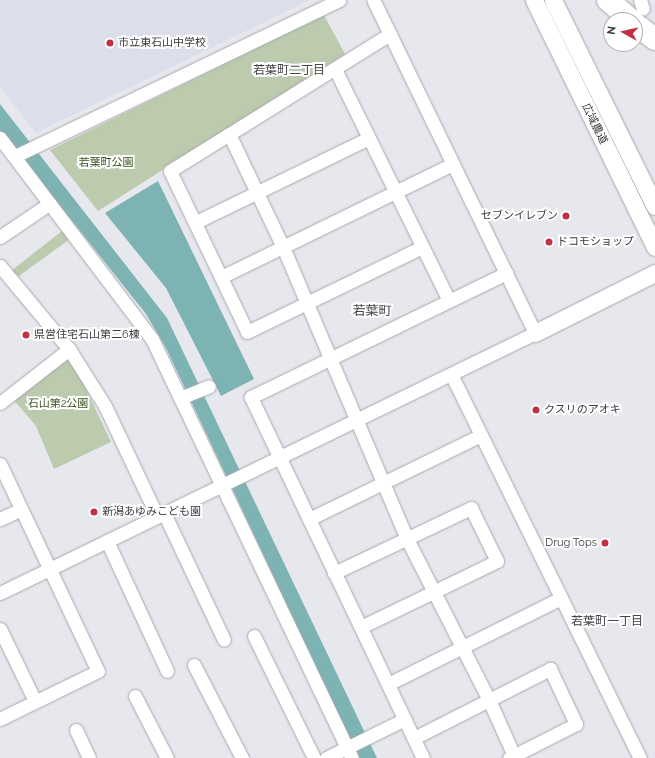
<!DOCTYPE html>
<html>
<head>
<meta charset="utf-8">
<style>
  body { margin:0 }
  #map { position:relative; width:655px; height:758px; overflow:hidden; background:#e7e8ee; font-family:Raleway,"Noto Sans JP",sans-serif }
  div>[style] { position:absolute }
  .built>* { inset:0; background:#dcdeeb }
  .green>* { inset:0; background:#bccaae }
  .water>* { inset:0; background:#7eb3b3 }
  .roads { filter:drop-shadow(0 0 1px #a7a8ae) drop-shadow(0 0 1px #a7a8ae) }
  .minor>* { height:13px; margin:-6.5px; padding:0 6.5px; transform-origin:6.5px; border-radius:6.5px; background:#fff }
  .tertiary>* { height:17px; margin:-8.5px; padding:0 8.5px; transform-origin:8.5px; border-radius:8.5px; background:#fff }
  .motorway>* { height:22px; margin:-11px; padding:0 11px; transform-origin:11px; border-radius:11px; background:#fff }
  .dots>* { width:11px; height:11px; translate:-50% -50%; box-sizing:border-box; border:2px solid #fff; border-radius:50% }
  span { translate:-50% -50%; white-space:nowrap; text-align:center; line-height:1.15; -webkit-text-stroke:4px #fff; paint-order:stroke }
  .poi-label { font-size:11px; color:#393a3c }
  .left { translate:0 -50%; text-align:left }
  .right { translate:-100% -50%; text-align:right }
  .street-label { font-size:11px; color:#393a3c }
  .park-label { font-size:11px; color:#3a521b }
  .neighbourhood-label { font-size:12px; color:#444449 }
  .quarter-label { font-size:13px; color:#444449 }
  .north { position:absolute; left:603px; top:12px; width:40px; height:40px; box-sizing:border-box; background:#fff; border:1px solid #b0b0b1; border-radius:50%; rotate:278deg; font-size:11px; font-weight:700; line-height:16px; text-align:center; color:#393a3c }
  .north::after { content:''; display:block; margin:auto; width:14px; height:18px; background:#c13144; clip-path:polygon(50% 0,100% 100%,50% 72%,0 100%) }
</style>
</head>
<body>
<div id="map">
  <div class="built">
    <i style="clip-path:polygon(0 0,310px 0,36px 133px,0 87px)"></i>
  </div>
  <div class="green">
    <i style="clip-path:polygon(324px 15px,345px 54px,98px 211px,50px 150px)"></i>
    <i style="clip-path:polygon(62px 231px,70px 239px,19px 276px,11px 271px)"></i>
    <i style="clip-path:polygon(67px 358px,78px 372px,111px 442px,54px 469px,36px 426px,13px 399px)"></i>
  </div>
  <div class="water">
    <i style="clip-path:polygon(0 104px,167px 318px,377px 758px,359px 758px,166px 348px,146px 314px,0 130px)"></i>
    <i style="clip-path:polygon(158px 181px,254px 379px,221px 396px,166px 288px,105px 213px)"></i>
  </div>
  <div class="roads">
    <div class="minor">
      <i style="left:640px;top:0;width:9px;rotate:72deg"></i>
      <i style="left:390px;top:34px;width:259px;rotate:148.1deg"></i>
      <i style="left:170px;top:171px;width:178px;rotate:64.4deg"></i>
      <i style="left:247px;top:332px;width:195px;rotate:-25.9deg"></i>
      <i style="left:335px;top:69px;width:258px;rotate:63.8deg"></i>
      <i style="left:229px;top:134px;width:125px;rotate:64.5deg"></i>
      <i style="left:283px;top:247px;width:317px;rotate:67deg"></i>
      <i style="left:407px;top:539px;width:181px;rotate:63deg"></i>
      <i style="left:489px;top:700px;width:64px;rotate:65.9deg"></i>
      <i style="left:0;top:138px;width:252px;rotate:52.9deg"></i>
      <i style="left:152px;top:339px;width:464px;rotate:64.5deg"></i>
      <i style="left:15px;top:156px;width:360px;rotate:-25.7deg"></i>
      <i style="left:196px;top:222px;width:192px;rotate:-25.9deg"></i>
      <i style="left:0;top:237px;width:60px;rotate:-34.2deg"></i>
      <i style="left:0;top:266px;width:108px;rotate:50.3deg"></i>
      <i style="left:69px;top:349px;width:67px;rotate:57.7deg"></i>
      <i style="left:105px;top:406px;width:122px;rotate:64.7deg"></i>
      <i style="left:221px;top:277px;width:258px;rotate:-26deg"></i>
      <i style="left:451px;top:374px;width:428px;rotate:63.8deg"></i>
      <i style="left:180px;top:398px;width:31px;rotate:-22deg"></i>
      <i style="left:0;top:403px;width:88px;rotate:-38deg"></i>
      <i style="left:0;top:464px;width:229px;rotate:64.7deg"></i>
      <i style="left:98px;top:671px;width:109px;rotate:153.9deg"></i>
      <i style="left:164px;top:513px;width:140px;rotate:64.7deg"></i>
      <i style="left:0;top:519px;width:23px;rotate:-25deg"></i>
      <i style="left:309px;top:519px;width:191px;rotate:-26deg"></i>
      <i style="left:107px;top:541px;width:143px;rotate:65.2deg"></i>
      <i style="left:334px;top:573px;width:152px;rotate:-25.4deg"></i>
      <i style="left:471px;top:508px;width:59px;rotate:63.9deg"></i>
      <i style="left:497px;top:561px;width:151px;rotate:154.1deg"></i>
      <i style="left:0;top:593px;width:595px;rotate:-25.92deg"></i>
      <i style="left:535px;top:333px;width:370px;rotate:-115.9deg"></i>
      <i style="left:0;top:629px;width:80px;rotate:64.1deg"></i>
      <i style="left:254px;top:636px;width:136px;rotate:63.8deg"></i>
      <i style="left:194px;top:665px;width:105px;rotate:62.7deg"></i>
      <i style="left:388px;top:684px;width:193px;rotate:-26.4deg"></i>
      <i style="left:135px;top:696px;width:70px;rotate:62.7deg"></i>
      <i style="left:76px;top:730px;width:31px;rotate:65deg"></i>
      <i style="left:414px;top:738px;width:153px;rotate:-26.9deg"></i>
      <i style="left:550px;top:669px;width:61px;rotate:64.7deg"></i>
      <i style="left:576px;top:724px;width:75px;rotate:153.1deg"></i>
      <i style="left:326px;top:758px;width:88px;rotate:-26.3deg"></i>
      <i style="left:423px;top:758px;width:400px;rotate:-115.5deg"></i>
      <i style="left:251px;top:397px;width:284px;rotate:-25.9deg"></i>
    </div>
    <div class="tertiary">
      <i style="left:534px;top:0;width:275px;rotate:63.9deg"></i>
      <i style="left:553px;top:0;width:230px;rotate:63.7deg"></i>
      <i style="left:535px;top:333px;width:134px;rotate:-26.6deg"></i>
    </div>
    <div class="motorway">
      <i style="left:608px;top:0;width:30px;rotate:41deg"></i>
      <i style="left:635px;top:24px;width:25px;rotate:37deg"></i>
    </div>
  </div>
  <div class="dots">
    <i style="left:110px;top:43px;background:#c13144"></i>
    <i style="left:566px;top:216px;background:#c13144"></i>
    <i style="left:549px;top:242px;background:#c13144"></i>
    <i style="left:26px;top:335px;background:#c13144"></i>
    <i style="left:536px;top:410px;background:#c13144"></i>
    <i style="left:94px;top:512px;background:#c13144"></i>
    <i style="left:605px;top:543px;background:#c13144"></i>
  </div>
  <div class="poi-label">
    <span class="left" style="left:118px;top:43px">市立東石山中学校</span>
    <span class="right" style="left:558px;top:216px">セブンイレブン</span>
    <span class="left" style="left:557px;top:242px">ドコモショップ</span>
    <span class="left" style="left:34px;top:335px">県営住宅石山第二6棟</span>
    <span class="left" style="left:544px;top:410px">クスリのアオキ</span>
    <span class="left" style="left:102px;top:512px">新潟あゆみこども園</span>
    <span class="right" style="left:597px;top:543px">Drug Tops</span>
  </div>
  <div class="street-label">
    <span style="left:594px;top:124px;rotate:64deg">広域農道</span>
  </div>
  <div class="park-label">
    <span style="left:106px;top:163px">若葉町公園</span>
    <span style="left:58px;top:404px">石山第2公園</span>
  </div>
  <div class="neighbourhood-label">
    <span style="left:289px;top:71px">若葉町二丁目</span>
    <span style="left:607px;top:622px">若葉町一丁目</span>
  </div>
  <div class="quarter-label">
    <span style="left:372px;top:311px">若葉町</span>
  </div>
  <div class="north">N</div>
</div>
</body>
</html>
